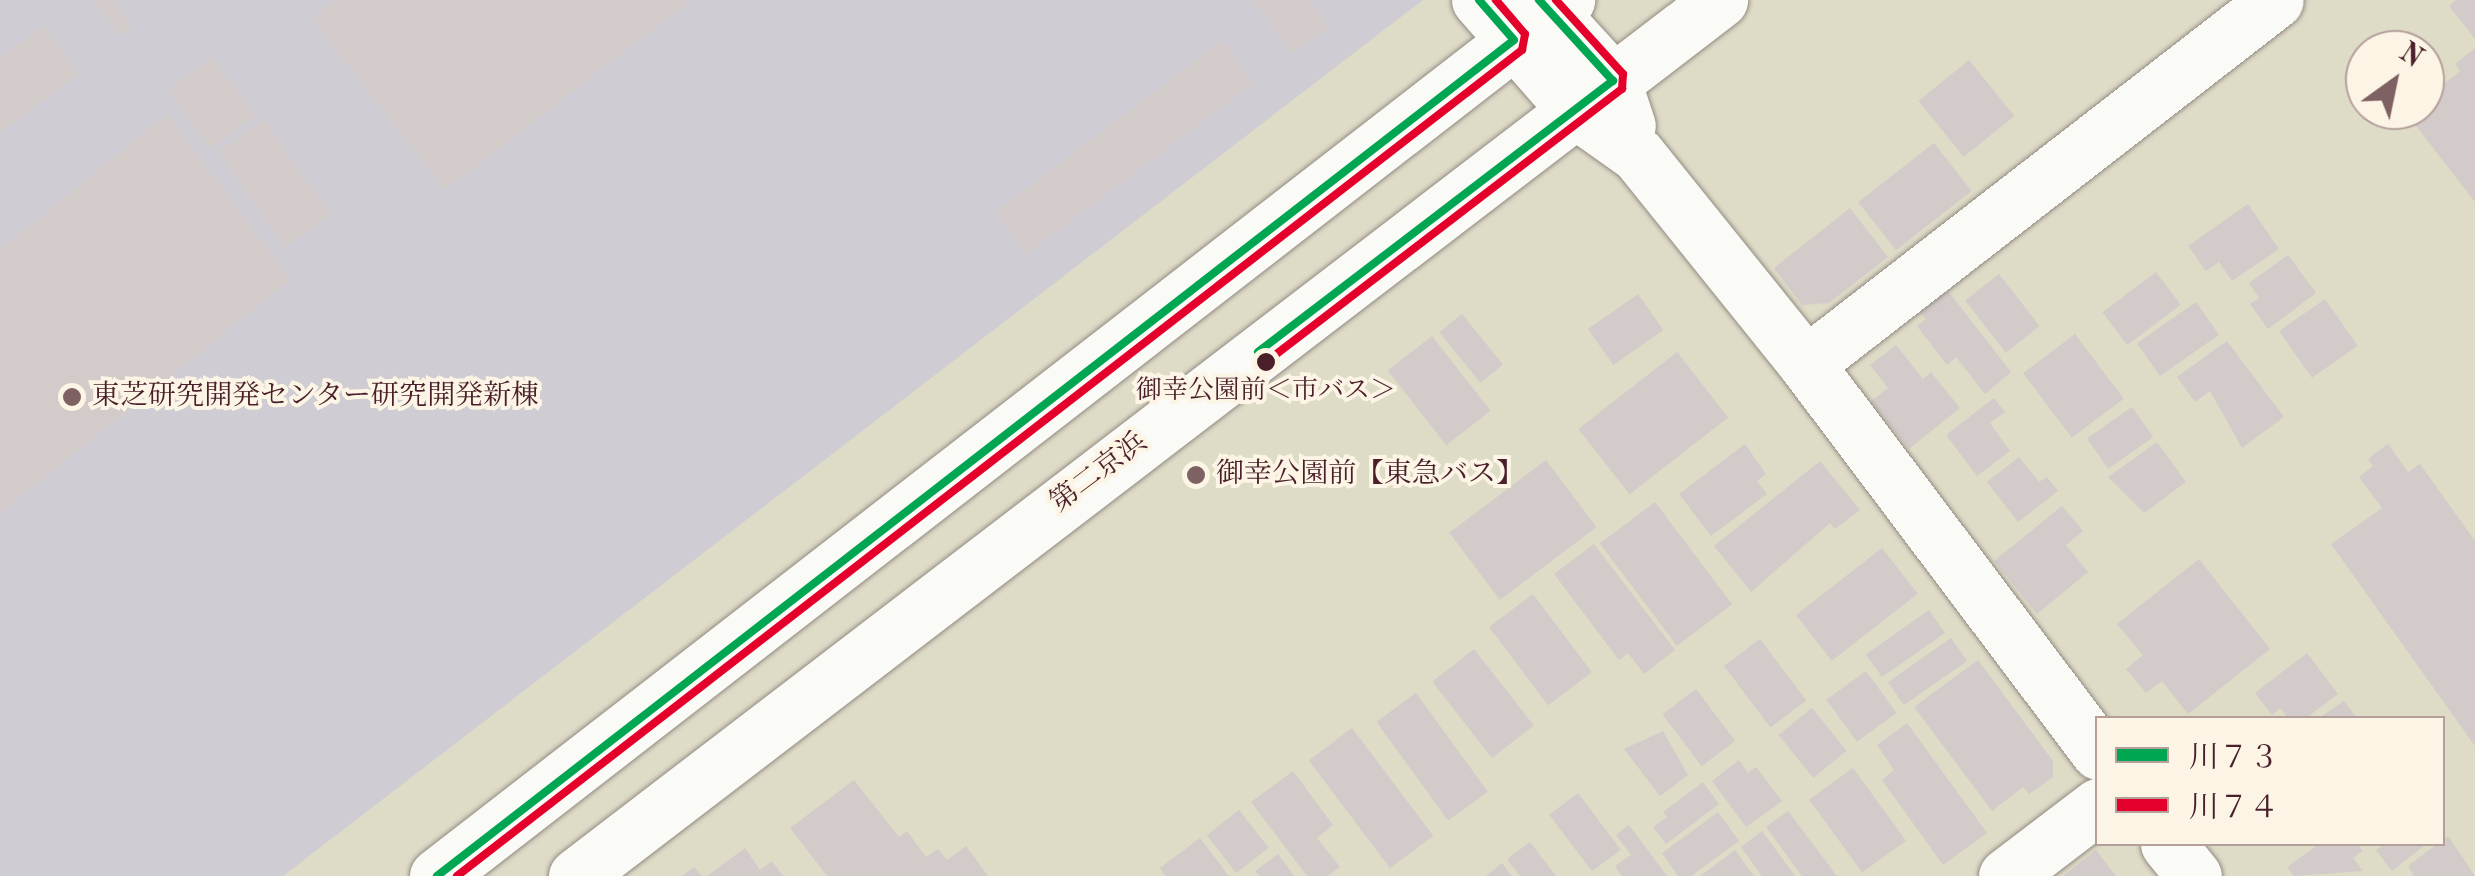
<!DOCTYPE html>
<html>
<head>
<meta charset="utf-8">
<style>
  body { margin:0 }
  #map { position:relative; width:2475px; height:876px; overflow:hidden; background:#dedbc7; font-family:"Old Standard TT","Noto Serif JP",serif }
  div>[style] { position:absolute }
  .industrial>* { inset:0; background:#cfcdd3 }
  .building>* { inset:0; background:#d2cbca; transform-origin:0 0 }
  .roads { filter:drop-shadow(0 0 2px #938a82) drop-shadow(0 0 2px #938a82) }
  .street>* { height:55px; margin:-27.5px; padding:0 27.5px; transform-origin:27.5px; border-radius:27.5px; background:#fafaf7 }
  .secondary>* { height:55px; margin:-27.5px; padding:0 27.5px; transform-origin:27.5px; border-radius:27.5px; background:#fafaf7 }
  .highway>* { height:55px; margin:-27.5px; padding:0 27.5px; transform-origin:27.5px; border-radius:27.5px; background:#fafaf7 }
  .bus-1>* { height:8px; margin:-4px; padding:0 4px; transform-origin:4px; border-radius:4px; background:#00a651 }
  .bus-2>* { height:8px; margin:-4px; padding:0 4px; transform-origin:4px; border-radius:4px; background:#e4002b }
  .dots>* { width:28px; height:28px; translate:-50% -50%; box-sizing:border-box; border:5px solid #fcf5e5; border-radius:50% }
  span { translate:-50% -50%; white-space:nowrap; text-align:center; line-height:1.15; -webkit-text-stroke:8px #fcf5e5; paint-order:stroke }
  .bus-label { font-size:26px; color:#4a1f2b }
  .poi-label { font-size:28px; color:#4a1f2b }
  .left { translate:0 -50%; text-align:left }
  .street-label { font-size:28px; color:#4a1f2b }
  .legend { position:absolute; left:2095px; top:716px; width:350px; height:130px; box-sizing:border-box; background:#fcf5e5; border:2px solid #b59f9b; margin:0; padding:12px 18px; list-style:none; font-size:30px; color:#4a1f2b }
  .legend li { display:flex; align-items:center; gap:20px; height:50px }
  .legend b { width:50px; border:2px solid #b59f9b }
  .north { position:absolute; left:2345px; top:30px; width:100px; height:100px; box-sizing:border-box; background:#fcf5e5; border:2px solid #b59f9b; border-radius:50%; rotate:33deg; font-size:28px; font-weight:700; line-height:40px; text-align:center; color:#4a1f2b }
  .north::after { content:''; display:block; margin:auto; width:35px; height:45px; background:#7e6162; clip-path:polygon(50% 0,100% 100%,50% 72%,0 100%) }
</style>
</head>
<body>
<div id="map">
  <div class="industrial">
    <i style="clip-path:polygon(0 0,1423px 0,283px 876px,0 876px)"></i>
  </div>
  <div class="building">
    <i style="clip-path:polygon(94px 0,113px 0,133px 27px,120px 36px)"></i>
    <i style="clip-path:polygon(336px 0,691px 0,445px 190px,312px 19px)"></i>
    <i style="clip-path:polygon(1253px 0,1309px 0,1329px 27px,1293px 54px)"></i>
    <i style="clip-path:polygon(2456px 0,2475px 0,2475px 39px,2449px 6px)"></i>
    <i style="clip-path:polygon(43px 26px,79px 74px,0 133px,0 58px)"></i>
    <i style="left:1222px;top:41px;width:53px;height:285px;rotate:53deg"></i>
    <i style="clip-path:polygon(2475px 48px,2475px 202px,2406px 113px,2425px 110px,2425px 99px,2460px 71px,2455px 64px)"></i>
    <i style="left:212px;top:57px;width:73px;height:55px;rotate:54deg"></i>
    <i style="left:1969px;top:60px;width:72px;height:65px;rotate:51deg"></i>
    <i style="clip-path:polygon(167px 114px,290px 280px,0 513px,0 250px)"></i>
    <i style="left:264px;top:120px;width:116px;height:56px;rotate:55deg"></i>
    <i style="left:1934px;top:143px;width:61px;height:96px;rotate:52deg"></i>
    <i style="clip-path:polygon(2248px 204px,2279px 249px,2232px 281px,2219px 262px,2206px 271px,2188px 246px)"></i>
    <i style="clip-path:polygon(1850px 208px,1888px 257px,1829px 303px,1802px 305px,1774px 268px)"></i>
    <i style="clip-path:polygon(2288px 255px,2316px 293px,2268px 329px,2250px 304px,2259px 298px,2249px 283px)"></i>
    <i style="left:2156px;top:272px;width:41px;height:67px;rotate:53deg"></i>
    <i style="left:1999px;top:274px;width:66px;height:43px;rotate:52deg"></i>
    <i style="clip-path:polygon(1948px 291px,2011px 372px,1985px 394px,1956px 357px,1947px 365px,1917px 326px,1926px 319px,1920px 312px)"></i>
    <i style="left:1638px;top:294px;width:44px;height:61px;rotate:55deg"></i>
    <i style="left:2325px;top:299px;width:57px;height:56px;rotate:55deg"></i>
    <i style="left:2196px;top:302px;width:40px;height:72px;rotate:55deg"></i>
    <i style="left:1462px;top:314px;width:65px;height:29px;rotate:51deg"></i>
    <i style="left:2075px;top:334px;width:81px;height:65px;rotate:53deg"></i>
    <i style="left:1432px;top:336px;width:95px;height:56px;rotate:52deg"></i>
    <i style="clip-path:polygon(2227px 341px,2284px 417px,2242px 448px,2210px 391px,2195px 402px,2177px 377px)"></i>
    <i style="clip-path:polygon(1896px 345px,1923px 379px,1931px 372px,1960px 408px,1909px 449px,1871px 401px,1888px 388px,1870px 365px)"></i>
    <i style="left:1677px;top:352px;width:83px;height:125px;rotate:52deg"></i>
    <i style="clip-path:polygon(1994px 398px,2005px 412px,1990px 423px,2010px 451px,1977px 476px,1946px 435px)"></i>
    <i style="left:2132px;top:407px;width:37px;height:55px;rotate:55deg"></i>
    <i style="clip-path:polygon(2157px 442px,2186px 482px,2144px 513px,2108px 477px)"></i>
    <i style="clip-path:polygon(1745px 444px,1766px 474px,1757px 481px,1767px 494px,1711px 536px,1679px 494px)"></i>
    <i style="clip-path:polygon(2388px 444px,2408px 472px,2420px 464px,2475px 541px,2475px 746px,2331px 544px,2382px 508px,2359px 477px,2373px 466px,2368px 459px)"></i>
    <i style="clip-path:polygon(2019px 457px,2039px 482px,2047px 477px,2058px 491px,2018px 522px,1987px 482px)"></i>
    <i style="left:1546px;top:460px;width:84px;height:121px;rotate:53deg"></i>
    <i style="clip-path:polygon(1820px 461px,1860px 510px,1835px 529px,1830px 523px,1751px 592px,1714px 546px)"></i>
    <i style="left:1655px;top:502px;width:128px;height:69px;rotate:53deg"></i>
    <i style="clip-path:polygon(2062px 506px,2083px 531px,2066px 545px,2088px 572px,2037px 614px,1994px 561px)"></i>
    <i style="clip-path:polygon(1594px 544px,1675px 650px,1644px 674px,1628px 653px,1619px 660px,1554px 574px)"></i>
    <i style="left:1882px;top:548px;width:58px;height:109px;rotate:52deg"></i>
    <i style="clip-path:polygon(2199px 559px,2270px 649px,2188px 714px,2162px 681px,2146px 693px,2126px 669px,2143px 655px,2117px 624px)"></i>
    <i style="left:1533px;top:594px;width:98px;height:55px;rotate:53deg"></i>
    <i style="left:1929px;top:610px;width:28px;height:77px;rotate:55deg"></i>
    <i style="left:1951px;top:638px;width:28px;height:77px;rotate:55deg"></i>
    <i style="left:1760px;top:639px;width:77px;height:45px;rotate:53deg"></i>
    <i style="left:1474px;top:649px;width:97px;height:53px;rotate:52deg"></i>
    <i style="clip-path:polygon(2307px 653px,2338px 694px,2306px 718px,2288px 718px,2280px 708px,2272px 715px,2255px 693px)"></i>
    <i style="clip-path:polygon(1978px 660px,2053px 761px,2053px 777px,2029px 794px,2023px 787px,1992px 811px,1914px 707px)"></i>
    <i style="left:1866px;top:671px;width:52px;height:49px;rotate:54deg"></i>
    <i style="left:1696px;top:689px;width:65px;height:42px;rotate:53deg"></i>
    <i style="left:1416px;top:693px;width:122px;height:49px;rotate:54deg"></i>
    <i style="clip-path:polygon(2344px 701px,2357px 718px,2319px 718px)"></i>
    <i style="left:1812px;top:708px;width:55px;height:43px;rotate:51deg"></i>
    <i style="clip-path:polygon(1907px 723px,1987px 833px,1943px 865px,1882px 780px,1894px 770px,1877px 745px)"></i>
    <i style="left:1352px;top:728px;width:135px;height:54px;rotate:53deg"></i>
    <i style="clip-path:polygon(1663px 731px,1688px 775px,1660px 796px,1624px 749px)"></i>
    <i style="clip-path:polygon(1739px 760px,1748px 773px,1756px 767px,1782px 801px,1746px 827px,1712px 781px)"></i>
    <i style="left:1853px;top:768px;width:90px;height:54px;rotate:54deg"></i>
    <i style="clip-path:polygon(1293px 771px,1333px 825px,1317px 838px,1340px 867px,1328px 876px,1307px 876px,1251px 802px)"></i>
    <i style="clip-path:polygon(854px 780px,899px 837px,907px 831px,926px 857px,938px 849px,947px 860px,966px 846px,988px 876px,827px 876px,790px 828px)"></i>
    <i style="clip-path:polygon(1703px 782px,1719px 804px,1666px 844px,1653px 827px,1667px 817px,1663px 812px)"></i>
    <i style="left:1578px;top:793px;width:71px;height:36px;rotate:53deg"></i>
    <i style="left:1239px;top:810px;width:48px;height:41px;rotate:52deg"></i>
    <i style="clip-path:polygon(1788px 811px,1837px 876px,1802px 876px,1766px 827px)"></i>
    <i style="clip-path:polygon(1718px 812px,1739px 841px,1691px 876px,1678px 876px,1662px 853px)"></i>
    <i style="clip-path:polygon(1629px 825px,1667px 876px,1622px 876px,1615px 866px,1631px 855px,1616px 835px)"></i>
    <i style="clip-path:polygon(1762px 831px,1795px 876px,1762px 876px,1741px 847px)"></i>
    <i style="clip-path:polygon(2448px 836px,2475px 876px,2414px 876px,2408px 866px)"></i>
    <i style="clip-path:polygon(1200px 838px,1229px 876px,1165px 876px,1160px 868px)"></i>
    <i style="clip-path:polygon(1530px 842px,1556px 876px,1520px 876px,1507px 859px)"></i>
    <i style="clip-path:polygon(2319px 844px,2357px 844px,2363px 851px,2353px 858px,2363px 871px,2294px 876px,2287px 867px)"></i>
    <i style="clip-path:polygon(2385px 844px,2426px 844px,2392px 871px,2376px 850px)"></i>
    <i style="clip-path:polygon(745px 848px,760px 870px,772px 861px,783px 876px,707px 876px)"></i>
    <i style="clip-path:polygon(1735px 850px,1754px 876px,1700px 876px)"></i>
    <i style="clip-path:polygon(2096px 850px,2116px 876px,2063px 876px)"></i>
    <i style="clip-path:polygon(1278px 854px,1294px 876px,1259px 876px,1255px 871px)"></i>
    <i style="clip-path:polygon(1502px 863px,1512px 876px,1486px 876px)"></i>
    <i style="clip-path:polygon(694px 867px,702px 876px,682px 876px)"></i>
  </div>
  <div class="roads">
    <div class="street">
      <i style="left:1638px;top:155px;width:268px;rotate:51.2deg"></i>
      <i style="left:1806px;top:364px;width:486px;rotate:53deg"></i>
      <i style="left:1806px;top:364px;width:594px;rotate:-37.76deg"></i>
      <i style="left:2168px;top:844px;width:41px;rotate:50.9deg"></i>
      <i style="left:2006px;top:876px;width:116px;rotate:-37.3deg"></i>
    </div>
    <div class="secondary">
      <i style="left:1479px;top:0;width:146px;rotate:48.9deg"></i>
      <i style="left:1575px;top:110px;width:77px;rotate:35.5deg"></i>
      <i style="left:1539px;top:0;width:110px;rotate:47.6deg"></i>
      <i style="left:1613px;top:81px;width:47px;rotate:71.6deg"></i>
    </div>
    <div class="highway">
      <i style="left:437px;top:876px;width:1430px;rotate:-37.78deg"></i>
      <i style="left:576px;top:876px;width:1441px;rotate:-37.44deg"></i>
    </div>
  </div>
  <div class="bus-1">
    <i style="left:1258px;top:352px;width:447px;rotate:-37.4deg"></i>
    <i style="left:1613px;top:81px;width:110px;rotate:-132.4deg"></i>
    <i style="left:437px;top:876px;width:1363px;rotate:-37.82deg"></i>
    <i style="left:1514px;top:40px;width:53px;rotate:-131.2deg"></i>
  </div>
  <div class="bus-2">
    <i style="left:1266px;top:362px;width:449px;rotate:-37.5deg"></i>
    <i style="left:1622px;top:89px;width:15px;rotate:-86deg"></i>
    <i style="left:1623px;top:74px;width:100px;rotate:-132.2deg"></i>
    <i style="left:457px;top:876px;width:1348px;rotate:-37.8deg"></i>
    <i style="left:1522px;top:50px;width:16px;rotate:-79deg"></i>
    <i style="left:1525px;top:34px;width:45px;rotate:-130.5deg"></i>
  </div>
  <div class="dots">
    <i style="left:1266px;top:362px;background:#4a1f2b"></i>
    <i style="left:72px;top:397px;background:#7e6162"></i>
    <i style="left:1196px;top:475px;background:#7e6162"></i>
  </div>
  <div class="bus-label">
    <span style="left:1266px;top:392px">御幸公園前＜市バス＞</span>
  </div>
  <div class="poi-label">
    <span class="left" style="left:92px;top:397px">東芝研究開発センター研究開発新棟</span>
    <span class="left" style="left:1216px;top:475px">御幸公園前【東急バス】</span>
  </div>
  <div class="street-label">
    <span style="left:1099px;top:473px;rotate:-37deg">第二京浜</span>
  </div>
  <ul class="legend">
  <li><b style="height:12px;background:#00a651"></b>川７３</li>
  <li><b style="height:12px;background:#e4002b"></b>川７４</li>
  </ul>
  <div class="north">N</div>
</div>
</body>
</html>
